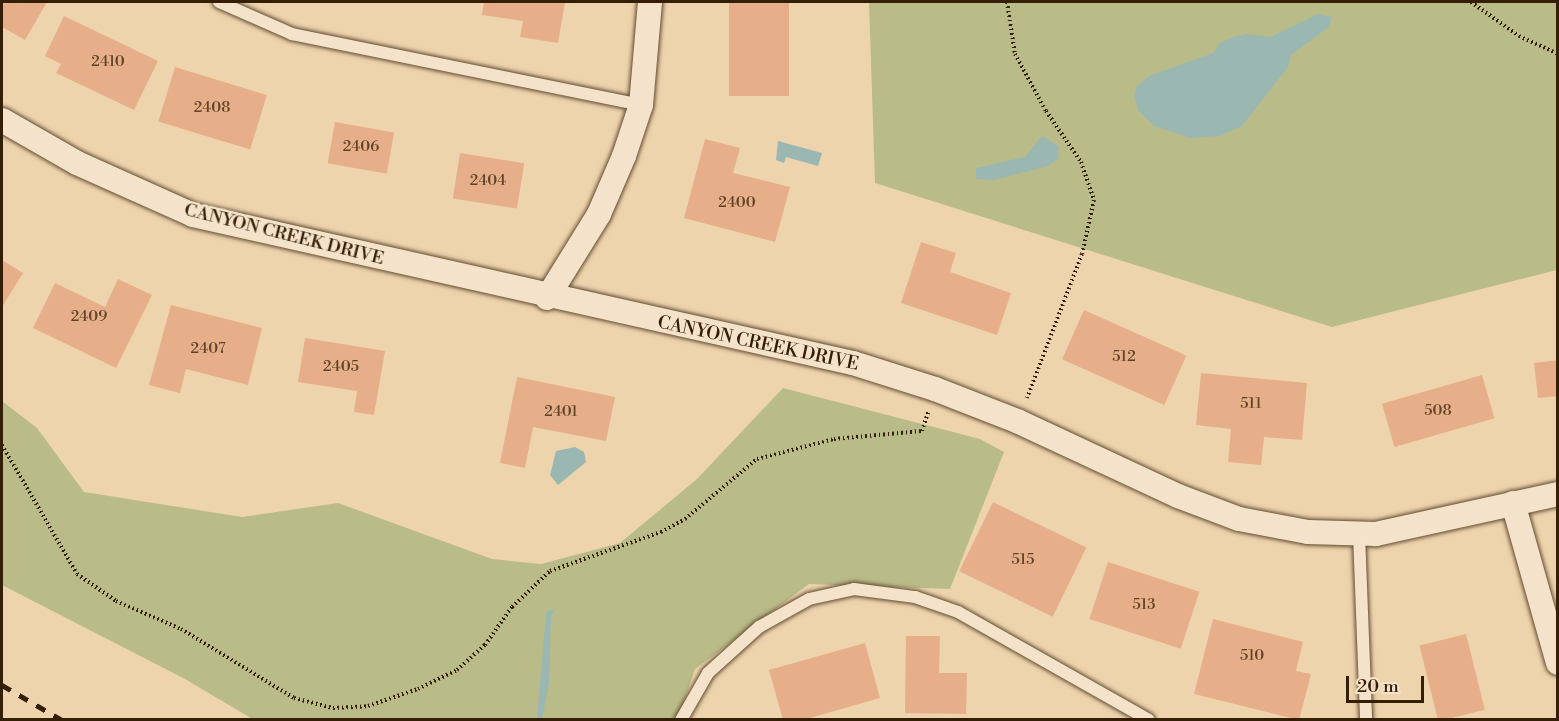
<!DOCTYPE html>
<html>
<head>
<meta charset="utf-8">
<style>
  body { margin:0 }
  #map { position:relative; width:1559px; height:721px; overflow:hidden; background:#eed4ad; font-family:"Libre Bodoni",serif }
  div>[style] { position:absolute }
  .green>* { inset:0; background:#b9bc89 }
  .water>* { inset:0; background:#9bb7b1 }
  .building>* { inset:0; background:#e6af89; transform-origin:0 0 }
  .path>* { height:4px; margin-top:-2px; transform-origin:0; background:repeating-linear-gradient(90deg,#341e06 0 1.5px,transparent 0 4.5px) }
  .roads { filter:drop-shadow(0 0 2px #624c30) drop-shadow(0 0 2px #624c30) }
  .lane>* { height:12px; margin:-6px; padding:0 6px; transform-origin:6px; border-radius:6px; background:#f4e3ca }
  .street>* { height:24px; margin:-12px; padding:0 12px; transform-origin:12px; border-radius:12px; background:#f4e3ca }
  .rail>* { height:4.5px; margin-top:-2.25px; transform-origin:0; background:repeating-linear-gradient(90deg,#341e06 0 10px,transparent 0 20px) }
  span { translate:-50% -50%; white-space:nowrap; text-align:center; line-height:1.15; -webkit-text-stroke:4.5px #f4e3ca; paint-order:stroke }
  .number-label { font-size:15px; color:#604227 }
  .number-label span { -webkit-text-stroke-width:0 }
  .street-label { font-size:18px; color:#341e06 }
  .frame { position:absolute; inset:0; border:3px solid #341e06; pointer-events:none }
  .scale { position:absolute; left:1346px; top:676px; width:78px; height:27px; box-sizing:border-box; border:3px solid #341e06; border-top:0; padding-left:8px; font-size:18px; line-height:21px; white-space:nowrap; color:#341e06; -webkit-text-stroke:4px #f4e3ca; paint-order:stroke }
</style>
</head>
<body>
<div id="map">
  <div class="green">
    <i style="clip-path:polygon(869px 2px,1557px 2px,1557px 270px,1332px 327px,875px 183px)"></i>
    <i style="clip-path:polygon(783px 388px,980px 439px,1004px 452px,950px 589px,809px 584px,695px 669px,678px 719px,254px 720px,185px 679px,2px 585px,2px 401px,37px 428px,84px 492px,242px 517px,338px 503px,492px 559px,541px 564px,620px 543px,697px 479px)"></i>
  </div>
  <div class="water">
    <i style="clip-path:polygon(1318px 14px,1332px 17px,1329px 27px,1291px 55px,1288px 67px,1242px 126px,1220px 136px,1190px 138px,1154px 126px,1138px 110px,1134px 96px,1137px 86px,1149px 76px,1213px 53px,1220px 43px,1233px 37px,1247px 34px,1270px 37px)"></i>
    <i style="clip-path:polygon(1042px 136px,1059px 147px,1058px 159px,1048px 166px,994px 180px,976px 179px,976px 168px,1025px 157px)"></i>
    <i style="clip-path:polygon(778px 141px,822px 153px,818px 166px,786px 157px,784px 163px,776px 160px)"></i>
    <i style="clip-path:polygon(575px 447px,584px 452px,586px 462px,558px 485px,550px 475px,556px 451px)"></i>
    <i style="clip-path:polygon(555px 608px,551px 617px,549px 683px,542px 719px,537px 719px,546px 613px)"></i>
  </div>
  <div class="building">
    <i style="clip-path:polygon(2px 2px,47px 2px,25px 40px,2px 27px)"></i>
    <i style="clip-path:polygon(484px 2px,565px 2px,558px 43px,520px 37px,523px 21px,482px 15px)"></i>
    <i style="left:729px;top:2px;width:60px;height:94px"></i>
    <i style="clip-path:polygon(64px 16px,158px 61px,134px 110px,56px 73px,61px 64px,45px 56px)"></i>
    <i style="left:175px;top:67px;width:96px;height:57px;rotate:17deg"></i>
    <i style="left:335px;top:122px;width:60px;height:42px;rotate:10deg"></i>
    <i style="clip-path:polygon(705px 139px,740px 148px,733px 173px,790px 187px,775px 242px,684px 218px)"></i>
    <i style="left:460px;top:153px;width:65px;height:46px;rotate:9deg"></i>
    <i style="clip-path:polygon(921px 242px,956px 253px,950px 272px,1011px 293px,997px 335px,901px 303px)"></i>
    <i style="clip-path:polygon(2px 260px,23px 273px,2px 307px)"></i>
    <i style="clip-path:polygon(118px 279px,152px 295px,116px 368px,33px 328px,55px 283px,105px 307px)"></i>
    <i style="clip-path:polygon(171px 305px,262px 328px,248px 385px,186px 369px,180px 393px,149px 385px)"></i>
    <i style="left:1084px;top:310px;width:112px;height:54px;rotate:24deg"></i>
    <i style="clip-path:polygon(305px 338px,385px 351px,374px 415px,354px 412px,357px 391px,298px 382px)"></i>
    <i style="clip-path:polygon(1558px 360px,1558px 396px,1538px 398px,1534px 363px)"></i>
    <i style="clip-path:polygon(1201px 373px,1307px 383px,1302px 440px,1264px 437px,1261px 465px,1228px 462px,1231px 429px,1196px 425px)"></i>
    <i style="left:1482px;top:375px;width:45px;height:104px;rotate:74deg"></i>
    <i style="clip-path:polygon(517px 377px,615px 397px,606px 441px,533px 427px,525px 468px,500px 463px)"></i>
    <i style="left:993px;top:502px;width:104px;height:77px;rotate:26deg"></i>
    <i style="left:1108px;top:562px;width:96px;height:60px;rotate:18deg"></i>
    <i style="clip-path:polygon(1213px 619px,1303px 642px,1296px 671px,1311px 674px,1299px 720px,1194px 694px)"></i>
    <i style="left:1466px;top:634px;width:78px;height:48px;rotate:76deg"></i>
    <i style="clip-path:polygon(906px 636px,940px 636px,939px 673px,967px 673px,966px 714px,905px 713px)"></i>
    <i style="clip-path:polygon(865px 643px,880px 698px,803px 720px,783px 720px,769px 670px)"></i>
  </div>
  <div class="path">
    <i style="left:1007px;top:2px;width:53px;rotate:81.3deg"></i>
    <i style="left:1015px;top:54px;width:65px;rotate:61.5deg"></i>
    <i style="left:1046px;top:111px;width:62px;rotate:55.5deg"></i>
    <i style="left:1081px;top:162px;width:40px;rotate:71.1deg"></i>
    <i style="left:1094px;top:200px;width:55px;rotate:102.5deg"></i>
    <i style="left:1082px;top:254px;width:154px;rotate:110.9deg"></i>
    <i style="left:1471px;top:2px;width:59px;rotate:35.3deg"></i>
    <i style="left:1519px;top:36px;width:43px;rotate:24.8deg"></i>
    <i style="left:2px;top:445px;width:149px;rotate:59.8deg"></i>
    <i style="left:77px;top:574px;width:47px;rotate:34.7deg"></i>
    <i style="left:116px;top:601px;width:71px;rotate:23.3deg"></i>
    <i style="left:181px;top:629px;width:132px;rotate:31.4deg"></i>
    <i style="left:294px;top:698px;width:40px;rotate:14.4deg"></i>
    <i style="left:333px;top:708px;width:35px;rotate:-3deg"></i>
    <i style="left:368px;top:706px;width:53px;rotate:-18.8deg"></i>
    <i style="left:418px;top:689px;width:43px;rotate:-26deg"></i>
    <i style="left:457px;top:670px;width:38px;rotate:-42deg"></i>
    <i style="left:485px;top:645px;width:47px;rotate:-54.6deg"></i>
    <i style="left:512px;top:607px;width:52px;rotate:-43.5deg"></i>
    <i style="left:550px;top:571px;width:118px;rotate:-19.4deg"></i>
    <i style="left:661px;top:532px;width:27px;rotate:-28deg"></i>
    <i style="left:685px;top:519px;width:94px;rotate:-39.8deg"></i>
    <i style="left:757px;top:459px;width:80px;rotate:-14.6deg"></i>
    <i style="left:834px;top:439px;width:88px;rotate:-5.2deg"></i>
    <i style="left:922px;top:431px;width:20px;rotate:-72deg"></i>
  </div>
  <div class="roads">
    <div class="lane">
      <i style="left:219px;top:2px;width:80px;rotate:23.7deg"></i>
      <i style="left:292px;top:34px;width:356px;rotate:11.5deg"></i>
      <i style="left:1359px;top:534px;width:186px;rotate:87.8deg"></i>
      <i style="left:681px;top:720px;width:54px;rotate:-60.1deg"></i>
      <i style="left:708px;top:673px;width:69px;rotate:-42deg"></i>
      <i style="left:759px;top:627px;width:57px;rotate:-29.2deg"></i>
      <i style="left:809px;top:599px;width:46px;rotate:-12.5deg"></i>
      <i style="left:854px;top:589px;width:62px;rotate:7.5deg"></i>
      <i style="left:915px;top:597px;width:46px;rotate:19.2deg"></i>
      <i style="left:958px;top:612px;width:219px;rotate:29.5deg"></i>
    </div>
    <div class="street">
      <i style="left:2px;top:120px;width:86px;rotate:29.8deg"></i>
      <i style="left:77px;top:163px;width:127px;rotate:24.1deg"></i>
      <i style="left:193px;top:215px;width:676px;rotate:12.64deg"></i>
      <i style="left:853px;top:363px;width:86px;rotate:17.6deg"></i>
      <i style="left:935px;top:389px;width:88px;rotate:21.3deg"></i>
      <i style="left:1017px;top:421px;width:178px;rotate:25deg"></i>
      <i style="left:1178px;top:496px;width:65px;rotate:20.7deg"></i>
      <i style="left:1239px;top:519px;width:70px;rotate:10.7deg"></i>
      <i style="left:1308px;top:532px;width:68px;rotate:1.7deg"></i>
      <i style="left:1376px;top:534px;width:186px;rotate:-12.4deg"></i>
      <i style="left:547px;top:298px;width:99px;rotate:-58.2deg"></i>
      <i style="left:599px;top:214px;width:63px;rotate:-66.7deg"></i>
      <i style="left:624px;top:156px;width:54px;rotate:-71.6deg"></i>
      <i style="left:641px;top:105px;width:103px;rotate:-85deg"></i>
      <i style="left:1513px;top:503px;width:166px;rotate:74.3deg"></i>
    </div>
  </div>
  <div class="rail">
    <i style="left:2px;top:685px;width:69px;rotate:30.3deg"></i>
  </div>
  <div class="number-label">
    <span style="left:108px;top:62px">2410</span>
    <span style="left:212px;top:108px">2408</span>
    <span style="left:361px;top:147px">2406</span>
    <span style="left:488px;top:181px">2404</span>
    <span style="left:737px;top:203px">2400</span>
    <span style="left:89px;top:317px">2409</span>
    <span style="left:208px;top:349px">2407</span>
    <span style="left:1124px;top:357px">512</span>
    <span style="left:341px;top:367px">2405</span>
    <span style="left:1251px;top:404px">511</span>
    <span style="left:1438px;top:411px">508</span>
    <span style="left:561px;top:412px">2401</span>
    <span style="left:1023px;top:560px">515</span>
    <span style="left:1144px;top:605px">513</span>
    <span style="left:1252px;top:656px">510</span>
  </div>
  <div class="street-label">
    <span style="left:284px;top:235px;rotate:14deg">CANYON CREEK DRIVE</span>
    <span style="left:758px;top:344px;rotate:12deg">CANYON CREEK DRIVE</span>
  </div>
  <div class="frame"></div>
  <div class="scale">20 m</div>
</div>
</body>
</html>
